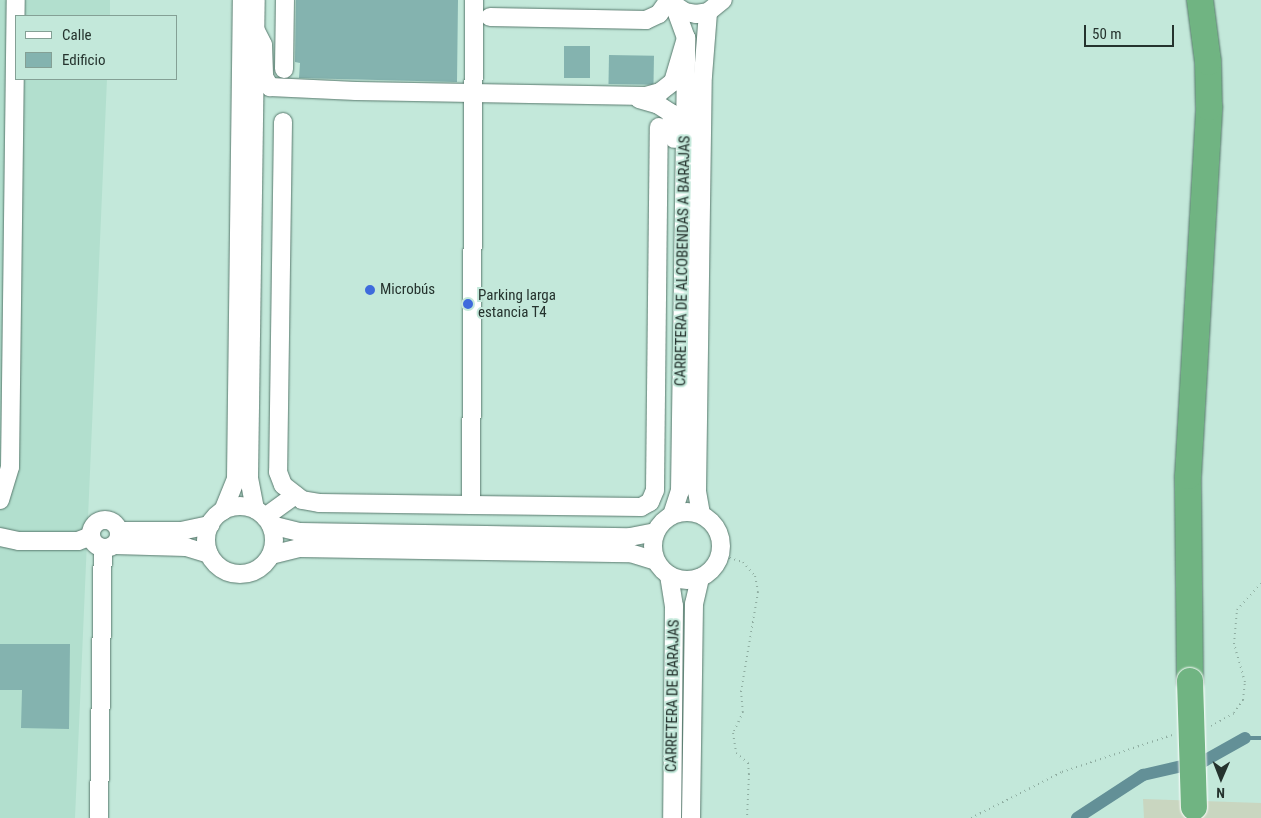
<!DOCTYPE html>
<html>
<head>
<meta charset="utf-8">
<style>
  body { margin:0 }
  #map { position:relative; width:1261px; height:818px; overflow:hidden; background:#c3e8da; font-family:"Roboto Condensed",sans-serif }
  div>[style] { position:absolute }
  .built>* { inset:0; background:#b2dfce }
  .green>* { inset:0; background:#c9d6c0 }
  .stream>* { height:4px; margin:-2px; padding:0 2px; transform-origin:2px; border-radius:2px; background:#639097 }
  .canal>* { height:12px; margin:-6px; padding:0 6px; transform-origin:6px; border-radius:6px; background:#639097 }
  .building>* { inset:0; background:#84b3af; transform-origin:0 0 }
  .path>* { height:2px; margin-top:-1px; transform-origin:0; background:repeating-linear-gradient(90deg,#8fada1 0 1px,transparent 0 5px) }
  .roads { filter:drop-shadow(0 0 1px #58796d) drop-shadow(0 0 1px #58796d) }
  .minor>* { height:18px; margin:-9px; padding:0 9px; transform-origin:9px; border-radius:9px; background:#fff }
  .minor>.ring { margin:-9px; padding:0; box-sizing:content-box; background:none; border:18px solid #fff; border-radius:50% }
  .highway>* { height:26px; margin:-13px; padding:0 13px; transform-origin:13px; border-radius:13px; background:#70b482 }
  .bridges { filter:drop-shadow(0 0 1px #fff) drop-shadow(0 0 1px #fff) }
  .highway-bridge>* { height:26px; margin:-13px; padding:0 13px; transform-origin:13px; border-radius:13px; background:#70b482 }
  .dots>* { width:14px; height:14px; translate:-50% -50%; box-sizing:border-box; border:2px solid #c3e8da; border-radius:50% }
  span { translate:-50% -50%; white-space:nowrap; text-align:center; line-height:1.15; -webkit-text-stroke:4px #c3e8da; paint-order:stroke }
  .street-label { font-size:15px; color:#25332e }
  .poi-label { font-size:15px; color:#25332e }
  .left { translate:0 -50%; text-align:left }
  .legend { position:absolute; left:15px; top:15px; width:162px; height:65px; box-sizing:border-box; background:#c3e8da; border:1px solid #84a095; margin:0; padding:6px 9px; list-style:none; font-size:15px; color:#25332e }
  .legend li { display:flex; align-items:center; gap:10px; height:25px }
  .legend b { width:25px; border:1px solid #84a095 }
  .north { position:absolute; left:1196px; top:753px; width:50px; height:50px; -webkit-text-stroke:4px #c3e8da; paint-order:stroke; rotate:181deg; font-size:14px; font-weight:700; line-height:20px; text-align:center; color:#25332e }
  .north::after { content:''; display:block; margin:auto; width:18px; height:22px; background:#25332e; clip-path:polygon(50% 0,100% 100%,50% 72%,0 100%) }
  .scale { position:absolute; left:1084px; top:25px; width:90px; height:22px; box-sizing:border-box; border:2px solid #25332e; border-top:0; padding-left:6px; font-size:15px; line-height:18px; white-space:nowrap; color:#25332e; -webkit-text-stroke:4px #c3e8da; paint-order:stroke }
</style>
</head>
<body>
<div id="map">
  <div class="built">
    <i style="clip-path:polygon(0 0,110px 0,110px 16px,16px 16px,16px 79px,107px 79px,75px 818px,0 818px)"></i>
  </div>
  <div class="green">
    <i style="clip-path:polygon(1143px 799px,1261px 803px,1261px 818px,1144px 818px)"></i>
  </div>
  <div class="stream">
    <i style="left:1245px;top:738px;width:16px"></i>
  </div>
  <div class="canal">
    <i style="left:1077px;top:818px;width:79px;rotate:-33.1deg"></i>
    <i style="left:1143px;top:775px;width:63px;rotate:-12.9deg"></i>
    <i style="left:1204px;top:761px;width:47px;rotate:-29.3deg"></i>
  </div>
  <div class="building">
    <i style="clip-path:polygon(296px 0,458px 0,457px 82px,299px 78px,300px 63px,295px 62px)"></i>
    <i style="left:564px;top:46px;width:26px;height:32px"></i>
    <i style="left:609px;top:55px;width:45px;height:29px;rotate:1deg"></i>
    <i style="clip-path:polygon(0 644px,70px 644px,69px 729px,21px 728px,22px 690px,0 690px)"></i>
  </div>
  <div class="path">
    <i style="left:720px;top:555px;width:24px;rotate:17deg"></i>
    <i style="left:743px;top:562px;width:18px;rotate:49deg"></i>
    <i style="left:755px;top:576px;width:16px;rotate:79deg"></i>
    <i style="left:758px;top:592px;width:100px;rotate:99.7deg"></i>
    <i style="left:741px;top:691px;width:21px;rotate:85deg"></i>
    <i style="left:743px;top:712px;width:23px;rotate:115deg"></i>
    <i style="left:733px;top:733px;width:20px;rotate:81deg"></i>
    <i style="left:736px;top:753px;width:16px;rotate:40deg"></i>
    <i style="left:748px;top:763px;width:11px;rotate:85deg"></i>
    <i style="left:749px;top:774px;width:44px;rotate:92.6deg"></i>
    <i style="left:1211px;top:726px;width:26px;rotate:-29deg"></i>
    <i style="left:1234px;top:713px;width:16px;rotate:-55deg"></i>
    <i style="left:1243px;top:700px;width:18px;rotate:-84deg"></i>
    <i style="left:1245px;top:682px;width:40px;rotate:-106deg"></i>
    <i style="left:1234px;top:644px;width:34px;rotate:-85deg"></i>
    <i style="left:1237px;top:610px;width:36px;rotate:-48deg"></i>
    <i style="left:971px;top:818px;width:102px;rotate:-26.8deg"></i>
    <i style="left:1062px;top:772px;width:116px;rotate:-18.6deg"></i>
  </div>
  <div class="roads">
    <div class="minor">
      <i style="left:670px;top:2px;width:18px;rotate:34deg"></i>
      <i style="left:685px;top:12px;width:11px;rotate:10deg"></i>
      <i style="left:696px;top:14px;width:12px;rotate:-9deg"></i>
      <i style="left:708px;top:12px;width:19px;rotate:-39deg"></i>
      <i style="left:490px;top:17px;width:156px;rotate:1.1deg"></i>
      <i style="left:646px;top:20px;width:14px;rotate:-25deg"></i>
      <i style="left:659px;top:14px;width:16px;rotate:-55deg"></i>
      <i style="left:255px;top:29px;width:18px;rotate:63deg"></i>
      <i style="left:263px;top:45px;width:32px;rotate:88deg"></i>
      <i style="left:264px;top:77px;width:12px;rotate:59deg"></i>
      <i style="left:270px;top:87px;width:86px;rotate:2.7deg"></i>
      <i style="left:356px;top:91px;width:290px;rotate:1deg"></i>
      <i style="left:646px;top:96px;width:15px;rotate:-16deg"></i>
      <i style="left:660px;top:92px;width:16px;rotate:-38deg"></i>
      <i style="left:673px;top:82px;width:46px;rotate:-73.5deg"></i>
      <i style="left:284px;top:69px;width:69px;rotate:-89.2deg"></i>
      <i style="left:639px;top:99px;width:19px;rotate:16deg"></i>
      <i style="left:657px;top:104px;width:17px;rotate:33deg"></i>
      <i style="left:671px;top:113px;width:26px;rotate:83deg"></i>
      <i style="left:283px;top:122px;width:350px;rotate:90.8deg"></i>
      <i style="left:278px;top:472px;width:14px;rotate:69deg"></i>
      <i style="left:283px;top:485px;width:24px;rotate:38deg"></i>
      <i style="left:302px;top:500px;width:17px;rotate:10deg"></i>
      <i style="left:319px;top:503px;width:152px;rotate:0.8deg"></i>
      <i style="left:471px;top:505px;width:170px;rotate:0.7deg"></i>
      <i style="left:641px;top:507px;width:10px;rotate:-29deg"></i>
      <i style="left:650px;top:502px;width:13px;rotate:-67deg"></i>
      <i style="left:655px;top:490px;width:363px;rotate:-89.4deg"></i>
      <i style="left:0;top:500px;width:34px;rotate:-73deg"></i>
      <i style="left:10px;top:467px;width:467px;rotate:-89.3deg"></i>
      <i style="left:471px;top:505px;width:505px;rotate:-89.66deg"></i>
      <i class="ring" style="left:206px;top:506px;width:50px;height:50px"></i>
      <i style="left:255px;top:509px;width:31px;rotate:-101deg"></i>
      <i style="left:249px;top:479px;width:479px;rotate:-89.2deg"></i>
      <i style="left:223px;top:511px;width:35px;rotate:-68deg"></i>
      <i style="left:236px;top:478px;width:478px;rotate:-89.3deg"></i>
      <i class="ring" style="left:653px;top:512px;width:50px;height:50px"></i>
      <i style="left:701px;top:514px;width:23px;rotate:-100deg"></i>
      <i style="left:697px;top:491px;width:415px;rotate:-89.2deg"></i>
      <i style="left:703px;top:76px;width:64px;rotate:-85.5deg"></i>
      <i style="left:672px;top:515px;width:25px;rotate:-72deg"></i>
      <i style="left:680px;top:491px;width:453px;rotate:-89.2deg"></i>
      <i style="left:686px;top:38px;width:33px;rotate:-110deg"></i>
      <i style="left:265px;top:517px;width:37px;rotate:-36deg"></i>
      <i class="ring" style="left:91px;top:520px;width:10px;height:10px"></i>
      <i style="left:271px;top:525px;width:30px;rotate:14deg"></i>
      <i style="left:300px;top:532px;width:330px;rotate:0.9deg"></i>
      <i style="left:630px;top:537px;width:26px;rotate:-11deg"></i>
      <i style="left:119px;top:531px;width:62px"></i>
      <i style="left:181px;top:531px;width:30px;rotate:-12deg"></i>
      <i style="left:0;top:537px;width:19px;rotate:12deg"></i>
      <i style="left:19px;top:541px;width:59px"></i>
      <i style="left:78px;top:541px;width:14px;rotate:-21deg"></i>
      <i style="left:114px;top:545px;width:72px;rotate:1.6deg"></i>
      <i style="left:186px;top:547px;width:24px;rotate:17deg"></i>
      <i style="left:271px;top:555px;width:29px;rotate:-14deg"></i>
      <i style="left:299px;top:548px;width:331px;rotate:0.9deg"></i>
      <i style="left:630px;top:553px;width:27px;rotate:17deg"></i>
      <i style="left:669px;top:575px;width:31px;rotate:81deg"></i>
      <i style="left:674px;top:606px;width:212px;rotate:90.5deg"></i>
      <i style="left:99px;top:818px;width:270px;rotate:-89.2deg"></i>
      <i style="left:691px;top:818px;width:214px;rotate:-89.2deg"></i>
      <i style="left:694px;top:604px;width:27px;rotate:-77deg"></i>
    </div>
    <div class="highway">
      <i style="left:1190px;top:681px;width:205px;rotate:-90.6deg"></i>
      <i style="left:1188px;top:476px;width:370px;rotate:-86.7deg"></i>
      <i style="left:1209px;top:107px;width:45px;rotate:-91.3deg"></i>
      <i style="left:1208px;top:62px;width:63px;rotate:-97.4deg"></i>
    </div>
  </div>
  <div class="bridges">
    <div class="highway-bridge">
      <i style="left:1190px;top:681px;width:126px;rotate:88.2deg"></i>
    </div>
  </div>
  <div class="dots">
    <i style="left:370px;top:290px;background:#3e6bdc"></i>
    <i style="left:468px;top:304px;background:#3e6bdc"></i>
  </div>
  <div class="street-label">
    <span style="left:683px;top:261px;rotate:-89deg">CARRETERA DE ALCOBENDAS A BARAJAS</span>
    <span style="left:673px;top:696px;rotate:-89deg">CARRETERA DE BARAJAS</span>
  </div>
  <div class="poi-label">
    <span class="left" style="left:380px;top:290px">Microbús</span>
    <span class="left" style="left:478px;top:304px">Parking larga<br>estancia T4</span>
  </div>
  <ul class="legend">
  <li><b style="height:6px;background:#fff"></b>Calle</li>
  <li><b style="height:14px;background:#84b3af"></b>Edificio</li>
  </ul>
  <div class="north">N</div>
  <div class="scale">50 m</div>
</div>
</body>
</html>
